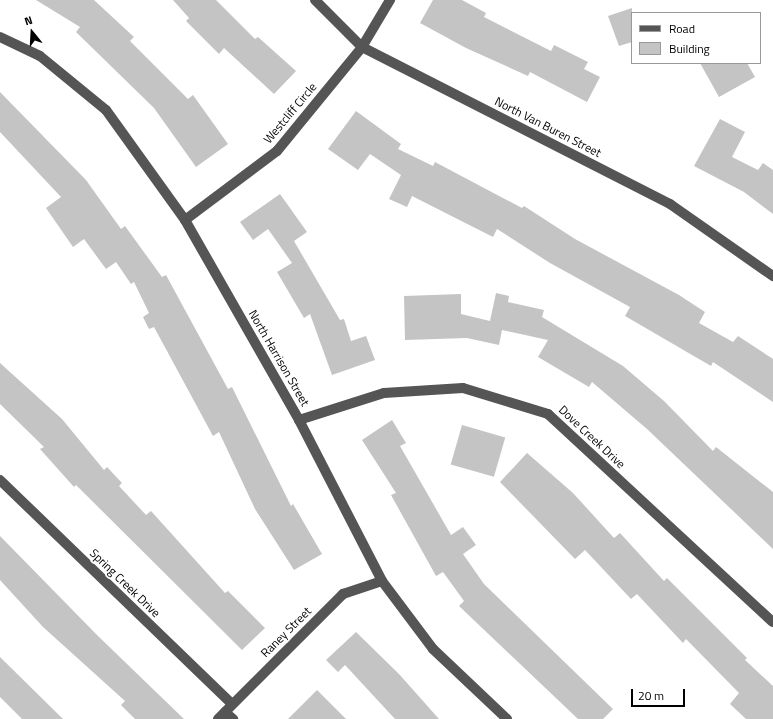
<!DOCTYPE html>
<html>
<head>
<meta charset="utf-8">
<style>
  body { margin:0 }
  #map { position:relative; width:773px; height:719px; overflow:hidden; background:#fff; font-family:"Titillium Web",sans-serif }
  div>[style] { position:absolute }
  .building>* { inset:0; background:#c4c4c4; transform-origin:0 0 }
  .minor>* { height:10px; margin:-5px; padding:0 5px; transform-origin:5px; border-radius:5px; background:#555 }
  span { translate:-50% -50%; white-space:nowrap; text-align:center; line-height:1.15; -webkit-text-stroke:3.5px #fff; paint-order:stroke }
  .street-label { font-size:12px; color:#000 }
  .legend { position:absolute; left:631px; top:12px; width:130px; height:52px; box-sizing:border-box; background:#fff; border:1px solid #999; margin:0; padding:5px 7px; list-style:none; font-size:12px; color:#000 }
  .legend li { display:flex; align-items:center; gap:8px; height:20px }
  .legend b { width:20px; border:1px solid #999 }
  .north { position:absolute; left:12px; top:12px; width:40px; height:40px; -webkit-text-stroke:3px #fff; paint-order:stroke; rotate:342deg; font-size:11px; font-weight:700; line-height:16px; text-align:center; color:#000 }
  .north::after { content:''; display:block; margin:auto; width:14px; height:18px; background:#000; clip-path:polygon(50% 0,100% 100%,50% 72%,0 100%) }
  .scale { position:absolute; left:631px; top:689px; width:54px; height:18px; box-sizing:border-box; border:2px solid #000; border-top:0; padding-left:5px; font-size:12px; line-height:14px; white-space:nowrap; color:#000; -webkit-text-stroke:3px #fff; paint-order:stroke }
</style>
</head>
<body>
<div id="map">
  <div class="building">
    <i style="clip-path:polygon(36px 0,94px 0,134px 37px,130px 41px,188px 99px,193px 95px,228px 144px,196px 167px,154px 108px,76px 32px,80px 27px)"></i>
    <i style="clip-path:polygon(173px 0,216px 0,255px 39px,258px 37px,296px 71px,274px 94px,224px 48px,219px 54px,186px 21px,189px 18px)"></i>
    <i style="clip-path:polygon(433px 0,462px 0,486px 13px,484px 17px,551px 51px,554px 45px,588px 62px,584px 69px,600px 77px,587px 102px,530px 72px,528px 76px,466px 48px,420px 23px)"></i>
    <i style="clip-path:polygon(632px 8px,632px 42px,619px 46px,608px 16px)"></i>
    <i style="clip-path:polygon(700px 63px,747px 63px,755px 77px,719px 97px)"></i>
    <i style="clip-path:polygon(0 92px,86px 180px,121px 229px,125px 226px,162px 277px,166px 275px,228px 389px,232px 387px,291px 506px,293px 504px,322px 554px,294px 570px,255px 509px,219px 432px,213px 436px,154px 327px,149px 329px,143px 317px,149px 313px,134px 282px,131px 284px,116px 262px,106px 269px,84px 239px,73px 247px,46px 208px,61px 197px,0 132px)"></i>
    <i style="clip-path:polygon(356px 111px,401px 144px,398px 149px,433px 166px,435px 162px,522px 208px,524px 206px,575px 239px,679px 295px,705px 312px,699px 323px,733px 342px,738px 336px,773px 359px,773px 402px,713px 362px,711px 366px,625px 316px,630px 307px,550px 263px,497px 229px,493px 237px,412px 196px,407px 207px,389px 199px,401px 175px,370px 154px,358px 170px,328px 149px)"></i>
    <i style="clip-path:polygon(720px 119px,745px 132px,732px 157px,758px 170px,763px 163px,773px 170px,773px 214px,744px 192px,694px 166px)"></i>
    <i style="clip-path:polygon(280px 194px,307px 232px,294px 241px,340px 320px,344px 319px,351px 341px,366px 336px,375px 360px,332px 375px,310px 314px,304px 318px,277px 272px,292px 263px,268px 229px,253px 240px,240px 222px)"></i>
    <i style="clip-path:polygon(496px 293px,509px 296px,508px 302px,544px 310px,542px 317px,623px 366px,664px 401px,713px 451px,716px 447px,773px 492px,773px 549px,647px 429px,592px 382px,589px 387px,538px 357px,548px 340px,502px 330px,499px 345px,467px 338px,405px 340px,404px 296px,461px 294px,461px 314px,490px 321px)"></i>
    <i style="clip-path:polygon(0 363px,62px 419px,104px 470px,107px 467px,122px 483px,119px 486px,146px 515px,151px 511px,225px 593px,228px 591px,265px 628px,242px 650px,76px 485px,74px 487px,40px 449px,44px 447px,0 404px)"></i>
    <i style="clip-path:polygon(392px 420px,406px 443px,400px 446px,451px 535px,463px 527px,476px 545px,463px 554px,484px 584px,613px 709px,603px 719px,578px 719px,459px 606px,464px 601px,443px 572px,436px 576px,391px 495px,396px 493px,362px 440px)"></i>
    <i style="left:462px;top:425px;width:45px;height:41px;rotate:16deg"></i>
    <i style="clip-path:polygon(527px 453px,573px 493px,614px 538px,620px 533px,664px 581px,667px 578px,747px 658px,745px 660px,773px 686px,773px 719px,746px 719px,730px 704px,739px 693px,686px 639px,683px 643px,637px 594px,631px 599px,585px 550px,575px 559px,500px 482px)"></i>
    <i style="clip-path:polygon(0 536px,98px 636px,184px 719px,135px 719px,121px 705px,125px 701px,43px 627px,0 580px)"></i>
    <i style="clip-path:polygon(356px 632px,399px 674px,439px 719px,395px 719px,345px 665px,338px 672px,326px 660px)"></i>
    <i style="clip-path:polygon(0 657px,63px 719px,22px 719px,0 697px)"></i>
    <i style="clip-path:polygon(317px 690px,346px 719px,288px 719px)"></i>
  </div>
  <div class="minor">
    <i style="left:315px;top:0;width:66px;rotate:45deg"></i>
    <i style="left:362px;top:47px;width:346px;rotate:27deg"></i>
    <i style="left:670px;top:204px;width:126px;rotate:35deg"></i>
    <i style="left:0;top:37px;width:44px;rotate:25.4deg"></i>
    <i style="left:40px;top:56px;width:85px;rotate:39.3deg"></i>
    <i style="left:106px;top:110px;width:135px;rotate:54.3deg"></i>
    <i style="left:185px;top:220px;width:230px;rotate:60.3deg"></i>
    <i style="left:299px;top:420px;width:181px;rotate:62.7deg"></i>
    <i style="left:382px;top:581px;width:85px;rotate:53.1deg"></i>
    <i style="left:433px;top:649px;width:102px;rotate:43.4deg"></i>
    <i style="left:185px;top:220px;width:115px;rotate:-36.9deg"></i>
    <i style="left:277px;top:151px;width:134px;rotate:-50.7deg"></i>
    <i style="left:362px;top:47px;width:55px;rotate:-59.2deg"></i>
    <i style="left:299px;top:420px;width:89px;rotate:-17.6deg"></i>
    <i style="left:384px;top:393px;width:79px;rotate:-3.6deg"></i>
    <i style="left:463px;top:388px;width:89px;rotate:17deg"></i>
    <i style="left:548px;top:414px;width:306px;rotate:42.8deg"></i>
    <i style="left:0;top:480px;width:322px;rotate:44deg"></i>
    <i style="left:225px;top:712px;width:11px;rotate:41deg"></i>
    <i style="left:218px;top:719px;width:177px;rotate:-45deg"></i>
    <i style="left:343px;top:594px;width:41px;rotate:-18.4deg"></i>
  </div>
  <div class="street-label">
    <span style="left:290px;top:113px;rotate:-50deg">Westcliff Circle</span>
    <span style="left:548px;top:127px;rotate:27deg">North Van Buren Street</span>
    <span style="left:279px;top:358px;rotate:60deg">North Harrison Street</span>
    <span style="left:592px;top:437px;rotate:43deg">Dove Creek Drive</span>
    <span style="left:125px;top:583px;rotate:44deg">Spring Creek Drive</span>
    <span style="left:286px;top:632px;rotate:-45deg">Raney Street</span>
  </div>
  <ul class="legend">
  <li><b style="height:5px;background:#555"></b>Road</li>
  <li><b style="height:11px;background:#c4c4c4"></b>Building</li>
  </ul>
  <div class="north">N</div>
  <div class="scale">20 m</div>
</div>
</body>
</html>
